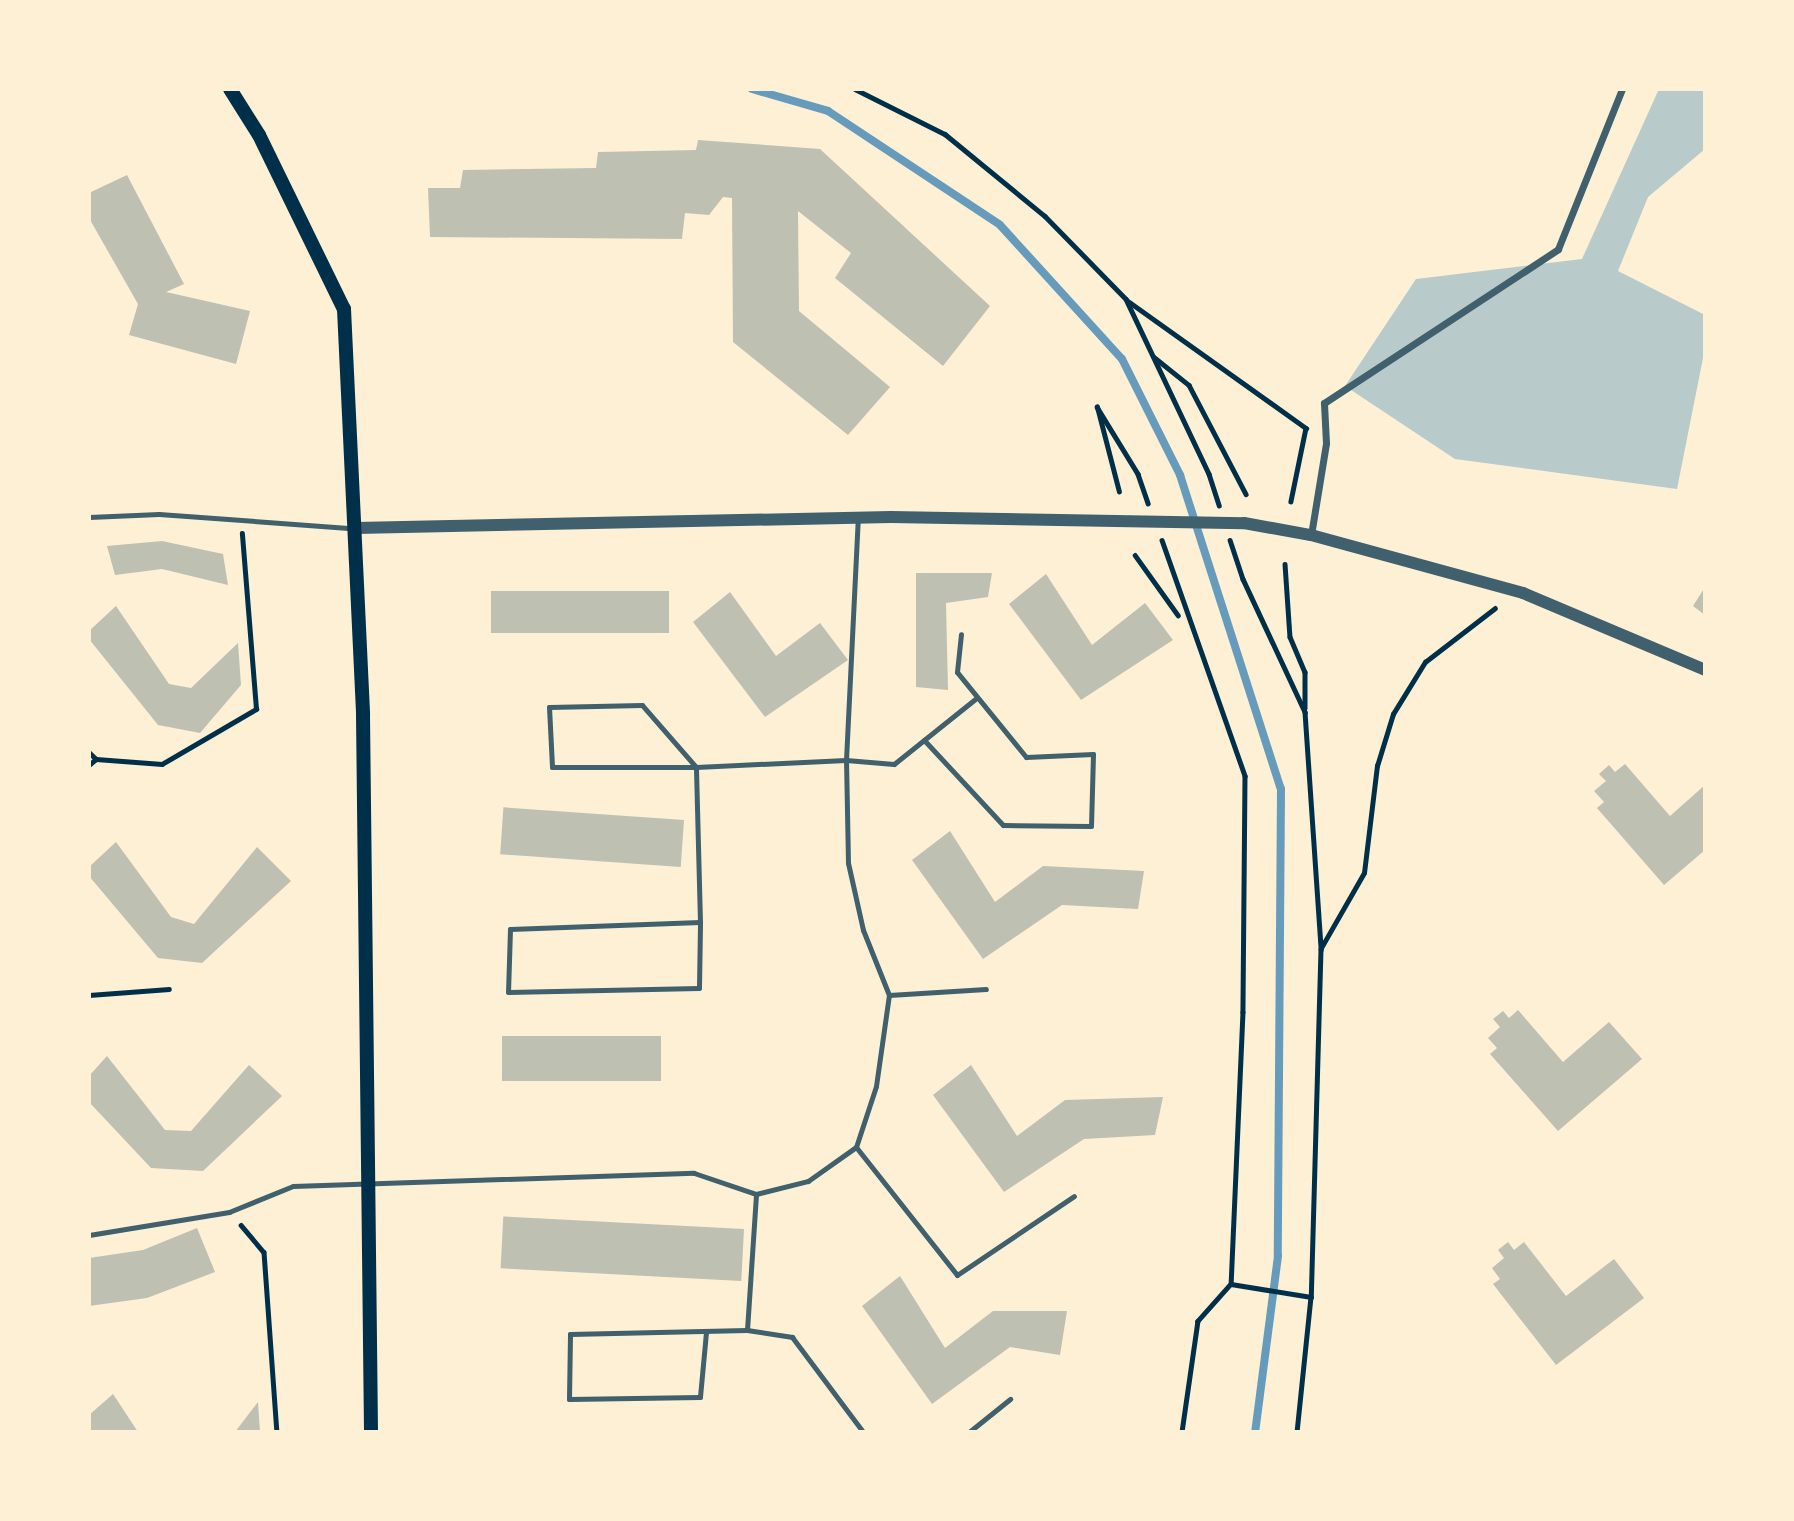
<!DOCTYPE html>
<html>
<head>
<meta charset="utf-8">
<style>
  body { margin:0 }
  #map { position:relative; width:1794px; height:1521px; overflow:hidden; background:#fdf0d5; font-family:Mulish,sans-serif }
  div>[style] { position:absolute }
  .green>* { inset:0; background:#b9caca }
  .stream>* { height:8px; margin:-4px; padding:0 4px; transform-origin:4px; border-radius:4px; background:#669bbc }
  .building>* { inset:0; background:#bec0b2; transform-origin:0 0 }
  .path>* { height:4.5px; margin:-2.25px; padding:0 2.25px; transform-origin:2.25px; border-radius:2.25px; background:#003049 }
  .service>* { height:5px; margin:-2.5px; padding:0 2.5px; transform-origin:2.5px; border-radius:2.5px; background:#3f606c }
  .minor>* { height:7px; margin:-3.5px; padding:0 3.5px; transform-origin:3.5px; border-radius:3.5px; background:#3f606c }
  .tertiary>* { height:12px; margin:-6px; padding:0 6px; transform-origin:6px; border-radius:6px; background:#3f606c }
  .secondary>* { height:14px; margin:-7px; padding:0 7px; transform-origin:7px; border-radius:7px; background:#003049 }
  span { translate:-50% -50%; white-space:nowrap; text-align:center; line-height:1.15; -webkit-text-stroke:7px #fdf0d5; paint-order:stroke }
  .frame { position:absolute; inset:0; border:91px solid #fdf0d5; pointer-events:none }
</style>
</head>
<body>
<div id="map">
  <div class="green">
    <i style="clip-path:polygon(1659px 89px,1705px 89px,1705px 149px,1648px 197px,1618px 271px,1705px 315px,1705px 348px,1677px 489px,1455px 459px,1345px 386px,1416px 279px,1582px 259px)"></i>
  </div>
  <div class="stream">
    <i style="left:752px;top:89px;width:79px;rotate:16.1deg"></i>
    <i style="left:828px;top:111px;width:206px;rotate:33.5deg"></i>
    <i style="left:1000px;top:225px;width:181px;rotate:47.7deg"></i>
    <i style="left:1122px;top:359px;width:130px;rotate:63.4deg"></i>
    <i style="left:1180px;top:475px;width:330px;rotate:72.2deg"></i>
    <i style="left:1281px;top:789px;width:467px;rotate:90.4deg"></i>
    <i style="left:1278px;top:1256px;width:177px;rotate:97.4deg"></i>
  </div>
  <div class="building">
    <i style="clip-path:polygon(698px 140px,820px 149px,990px 306px,943px 366px,835px 278px,851px 253px,798px 211px,799px 311px,890px 387px,848px 435px,733px 342px,732px 198px,723px 197px,709px 215px,685px 213px,682px 239px,430px 237px,428px 188px,460px 188px,463px 170px,596px 168px,598px 152px,696px 150px)"></i>
    <i style="clip-path:polygon(127px 175px,184px 284px,166px 292px,250px 311px,236px 364px,129px 335px,138px 304px,89px 218px,89px 193px)"></i>
    <i style="clip-path:polygon(162px 541px,223px 554px,228px 585px,162px 569px,115px 575px,107px 546px)"></i>
    <i style="clip-path:polygon(916px 573px,992px 573px,988px 597px,946px 603px,948px 690px,916px 687px)"></i>
    <i style="clip-path:polygon(1046px 574px,1092px 645px,1145px 603px,1173px 640px,1081px 700px,1009px 604px)"></i>
    <i style="clip-path:polygon(1705px 587px,1705px 615px,1693px 606px)"></i>
    <i style="left:669px;top:591px;width:42px;height:178px;rotate:90deg"></i>
    <i style="clip-path:polygon(730px 592px,776px 656px,820px 623px,848px 660px,765px 717px,693px 622px)"></i>
    <i style="clip-path:polygon(116px 606px,169px 684px,191px 688px,238px 643px,241px 685px,200px 733px,158px 725px,89px 639px,89px 631px)"></i>
    <i style="clip-path:polygon(1625px 764px,1670px 816px,1705px 785px,1705px 850px,1664px 885px,1597px 808px,1604px 802px,1594px 791px,1606px 781px,1599px 774px,1609px 765px,1615px 772px)"></i>
    <i style="left:684px;top:820px;width:47px;height:181px;rotate:94deg"></i>
    <i style="clip-path:polygon(950px 831px,995px 902px,1043px 866px,1144px 871px,1138px 909px,1062px 905px,983px 959px,912px 860px)"></i>
    <i style="clip-path:polygon(116px 842px,171px 917px,194px 924px,257px 847px,291px 881px,202px 963px,158px 958px,89px 876px,89px 867px)"></i>
    <i style="clip-path:polygon(1518px 1010px,1563px 1062px,1609px 1022px,1642px 1059px,1558px 1131px,1490px 1054px,1497px 1048px,1488px 1038px,1500px 1027px,1493px 1019px,1503px 1011px,1509px 1018px)"></i>
    <i style="left:661px;top:1036px;width:45px;height:159px;rotate:90deg"></i>
    <i style="clip-path:polygon(107px 1056px,165px 1130px,191px 1131px,249px 1065px,282px 1096px,203px 1171px,151px 1168px,89px 1102px,89px 1076px)"></i>
    <i style="clip-path:polygon(971px 1065px,1017px 1136px,1065px 1100px,1163px 1097px,1155px 1135px,1084px 1139px,1004px 1192px,933px 1095px)"></i>
    <i style="clip-path:polygon(197px 1228px,215px 1272px,147px 1298px,89px 1306px,89px 1258px,143px 1250px)"></i>
    <i style="left:744px;top:1229px;width:52px;height:241px;rotate:93deg"></i>
    <i style="clip-path:polygon(1508px 1242px,1514px 1250px,1524px 1242px,1566px 1296px,1614px 1259px,1644px 1298px,1556px 1365px,1493px 1284px,1500px 1279px,1492px 1268px,1504px 1258px,1498px 1250px)"></i>
    <i style="clip-path:polygon(900px 1276px,945px 1348px,993px 1311px,1067px 1311px,1060px 1355px,1010px 1347px,932px 1404px,862px 1306px)"></i>
    <i style="clip-path:polygon(113px 1394px,138px 1432px,89px 1432px,89px 1415px)"></i>
    <i style="clip-path:polygon(258px 1402px,260px 1432px,235px 1432px)"></i>
  </div>
  <div class="path">
    <i style="left:855px;top:89px;width:101px;rotate:26.6deg"></i>
    <i style="left:945px;top:134px;width:129px;rotate:39.4deg"></i>
    <i style="left:1045px;top:216px;width:116px;rotate:45.7deg"></i>
    <i style="left:1126px;top:299px;width:194px;rotate:64.6deg"></i>
    <i style="left:1209px;top:474px;width:33px;rotate:72deg"></i>
    <i style="left:1128px;top:301px;width:219px;rotate:35.5deg"></i>
    <i style="left:1306px;top:428px;width:75px;rotate:101.6deg"></i>
    <i style="left:1154px;top:357px;width:45px;rotate:38.7deg"></i>
    <i style="left:1189px;top:385px;width:123px;rotate:62.4deg"></i>
    <i style="left:1119px;top:492px;width:88px;rotate:-104.5deg"></i>
    <i style="left:1097px;top:407px;width:79px;rotate:58.5deg"></i>
    <i style="left:1138px;top:474px;width:31px;rotate:71deg"></i>
    <i style="left:1162px;top:540px;width:250px;rotate:70.6deg"></i>
    <i style="left:1245px;top:776px;width:236px;rotate:90.5deg"></i>
    <i style="left:1243px;top:1012px;width:272px;rotate:92.5deg"></i>
    <i style="left:1231px;top:1284px;width:50px;rotate:131.7deg"></i>
    <i style="left:1198px;top:1321px;width:112px;rotate:98.2deg"></i>
    <i style="left:1230px;top:540px;width:41px;rotate:71.6deg"></i>
    <i style="left:1243px;top:579px;width:147px;rotate:65deg"></i>
    <i style="left:1305px;top:712px;width:238px;rotate:86.1deg"></i>
    <i style="left:1321px;top:949px;width:348px;rotate:91.6deg"></i>
    <i style="left:1311px;top:1297px;width:136px;rotate:95.9deg"></i>
    <i style="left:1135px;top:555px;width:74px;rotate:54.4deg"></i>
    <i style="left:1285px;top:564px;width:73px;rotate:86.1deg"></i>
    <i style="left:1290px;top:637px;width:38px;rotate:67deg"></i>
    <i style="left:1305px;top:672px;width:36px;rotate:90deg"></i>
    <i style="left:89px;top:752px;width:10px;rotate:45deg"></i>
    <i style="left:89px;top:765px;width:9px;rotate:-41deg"></i>
    <i style="left:96px;top:759px;width:66px;rotate:4.3deg"></i>
    <i style="left:162px;top:764px;width:109px;rotate:-30.3deg"></i>
    <i style="left:256px;top:709px;width:176px;rotate:-94.6deg"></i>
    <i style="left:1321px;top:948px;width:86px;rotate:-60.2deg"></i>
    <i style="left:1364px;top:873px;width:108px;rotate:-83.1deg"></i>
    <i style="left:1377px;top:766px;width:54px;rotate:-72.9deg"></i>
    <i style="left:1393px;top:714px;width:61px;rotate:-58.4deg"></i>
    <i style="left:1425px;top:662px;width:88px;rotate:-37.6deg"></i>
    <i style="left:89px;top:995px;width:80px;rotate:-4.3deg"></i>
    <i style="left:241px;top:1225px;width:35px;rotate:50deg"></i>
    <i style="left:264px;top:1252px;width:180px;rotate:85.9deg"></i>
    <i style="left:1231px;top:1284px;width:81px;rotate:9.2deg"></i>
  </div>
  <div class="service">
    <i style="left:89px;top:517px;width:70px;rotate:-2.5deg"></i>
    <i style="left:159px;top:514px;width:193px;rotate:4.2deg"></i>
    <i style="left:924px;top:740px;width:116px;rotate:47.1deg"></i>
    <i style="left:1003px;top:825px;width:88px;rotate:0.7deg"></i>
    <i style="left:1091px;top:826px;width:72px;rotate:-88.4deg"></i>
    <i style="left:1093px;top:754px;width:67px;rotate:177.4deg"></i>
    <i style="left:1026px;top:757px;width:109px;rotate:-129.1deg"></i>
    <i style="left:957px;top:672px;width:38px;rotate:-84deg"></i>
    <i style="left:700px;top:922px;width:190px;rotate:177.9deg"></i>
    <i style="left:510px;top:929px;width:63px;rotate:91.8deg"></i>
    <i style="left:508px;top:992px;width:191px;rotate:-1.2deg"></i>
    <i style="left:699px;top:988px;width:66px;rotate:-89.1deg"></i>
    <i style="left:700px;top:922px;width:155px;rotate:-91.5deg"></i>
    <i style="left:696px;top:767px;width:82px;rotate:-131.1deg"></i>
    <i style="left:642px;top:705px;width:93px;rotate:178.8deg"></i>
    <i style="left:549px;top:707px;width:60px;rotate:87.1deg"></i>
    <i style="left:552px;top:767px;width:144px"></i>
    <i style="left:696px;top:767px;width:150px;rotate:-2.7deg"></i>
    <i style="left:846px;top:760px;width:48px;rotate:4.8deg"></i>
    <i style="left:894px;top:764px;width:104px;rotate:-38.7deg"></i>
    <i style="left:889px;top:995px;width:97px;rotate:-3.5deg"></i>
    <i style="left:856px;top:1147px;width:163px;rotate:51.7deg"></i>
    <i style="left:957px;top:1275px;width:141px;rotate:-34deg"></i>
    <i style="left:89px;top:1235px;width:142px;rotate:-9.3deg"></i>
    <i style="left:229px;top:1212px;width:69px;rotate:-22.1deg"></i>
    <i style="left:293px;top:1186px;width:401px;rotate:-1.9deg"></i>
    <i style="left:694px;top:1173px;width:65px;rotate:18.7deg"></i>
    <i style="left:756px;top:1194px;width:54px;rotate:-14deg"></i>
    <i style="left:808px;top:1181px;width:59px;rotate:-35.3deg"></i>
    <i style="left:856px;top:1147px;width:64px;rotate:-71.8deg"></i>
    <i style="left:876px;top:1086px;width:92px;rotate:-81.9deg"></i>
    <i style="left:889px;top:995px;width:70px;rotate:-111.8deg"></i>
    <i style="left:863px;top:930px;width:69px;rotate:-102.6deg"></i>
    <i style="left:848px;top:863px;width:103px;rotate:-91.1deg"></i>
    <i style="left:846px;top:760px;width:243px;rotate:-87.2deg"></i>
    <i style="left:747px;top:1330px;width:136px;rotate:-86.2deg"></i>
    <i style="left:706px;top:1332px;width:65px;rotate:95.3deg"></i>
    <i style="left:700px;top:1397px;width:131px;rotate:179.1deg"></i>
    <i style="left:569px;top:1399px;width:65px;rotate:-89.1deg"></i>
    <i style="left:570px;top:1334px;width:177px;rotate:-1.3deg"></i>
    <i style="left:747px;top:1330px;width:46px;rotate:8.8deg"></i>
    <i style="left:792px;top:1337px;width:119px;rotate:53.2deg"></i>
    <i style="left:969px;top:1432px;width:53px;rotate:-38.8deg"></i>
  </div>
  <div class="minor">
    <i style="left:1311px;top:535px;width:93px;rotate:-80.7deg"></i>
    <i style="left:1326px;top:443px;width:40px;rotate:-92.9deg"></i>
    <i style="left:1324px;top:403px;width:280px;rotate:-33.3deg"></i>
    <i style="left:1558px;top:249px;width:172px;rotate:-68.2deg"></i>
  </div>
  <div class="tertiary">
    <i style="left:356px;top:528px;width:535px;rotate:-1.18deg"></i>
    <i style="left:891px;top:517px;width:353px;rotate:1deg"></i>
    <i style="left:1244px;top:523px;width:68px;rotate:10.2deg"></i>
    <i style="left:1311px;top:535px;width:220px;rotate:15.3deg"></i>
    <i style="left:1523px;top:593px;width:198px;rotate:22.9deg"></i>
  </div>
  <div class="secondary">
    <i style="left:230px;top:89px;width:54px;rotate:57.8deg"></i>
    <i style="left:259px;top:135px;width:194px;rotate:64deg"></i>
    <i style="left:344px;top:309px;width:406px;rotate:87.3deg"></i>
    <i style="left:363px;top:715px;width:717px;rotate:89.36deg"></i>
  </div>
  <div class="frame"></div>
</div>
</body>
</html>
